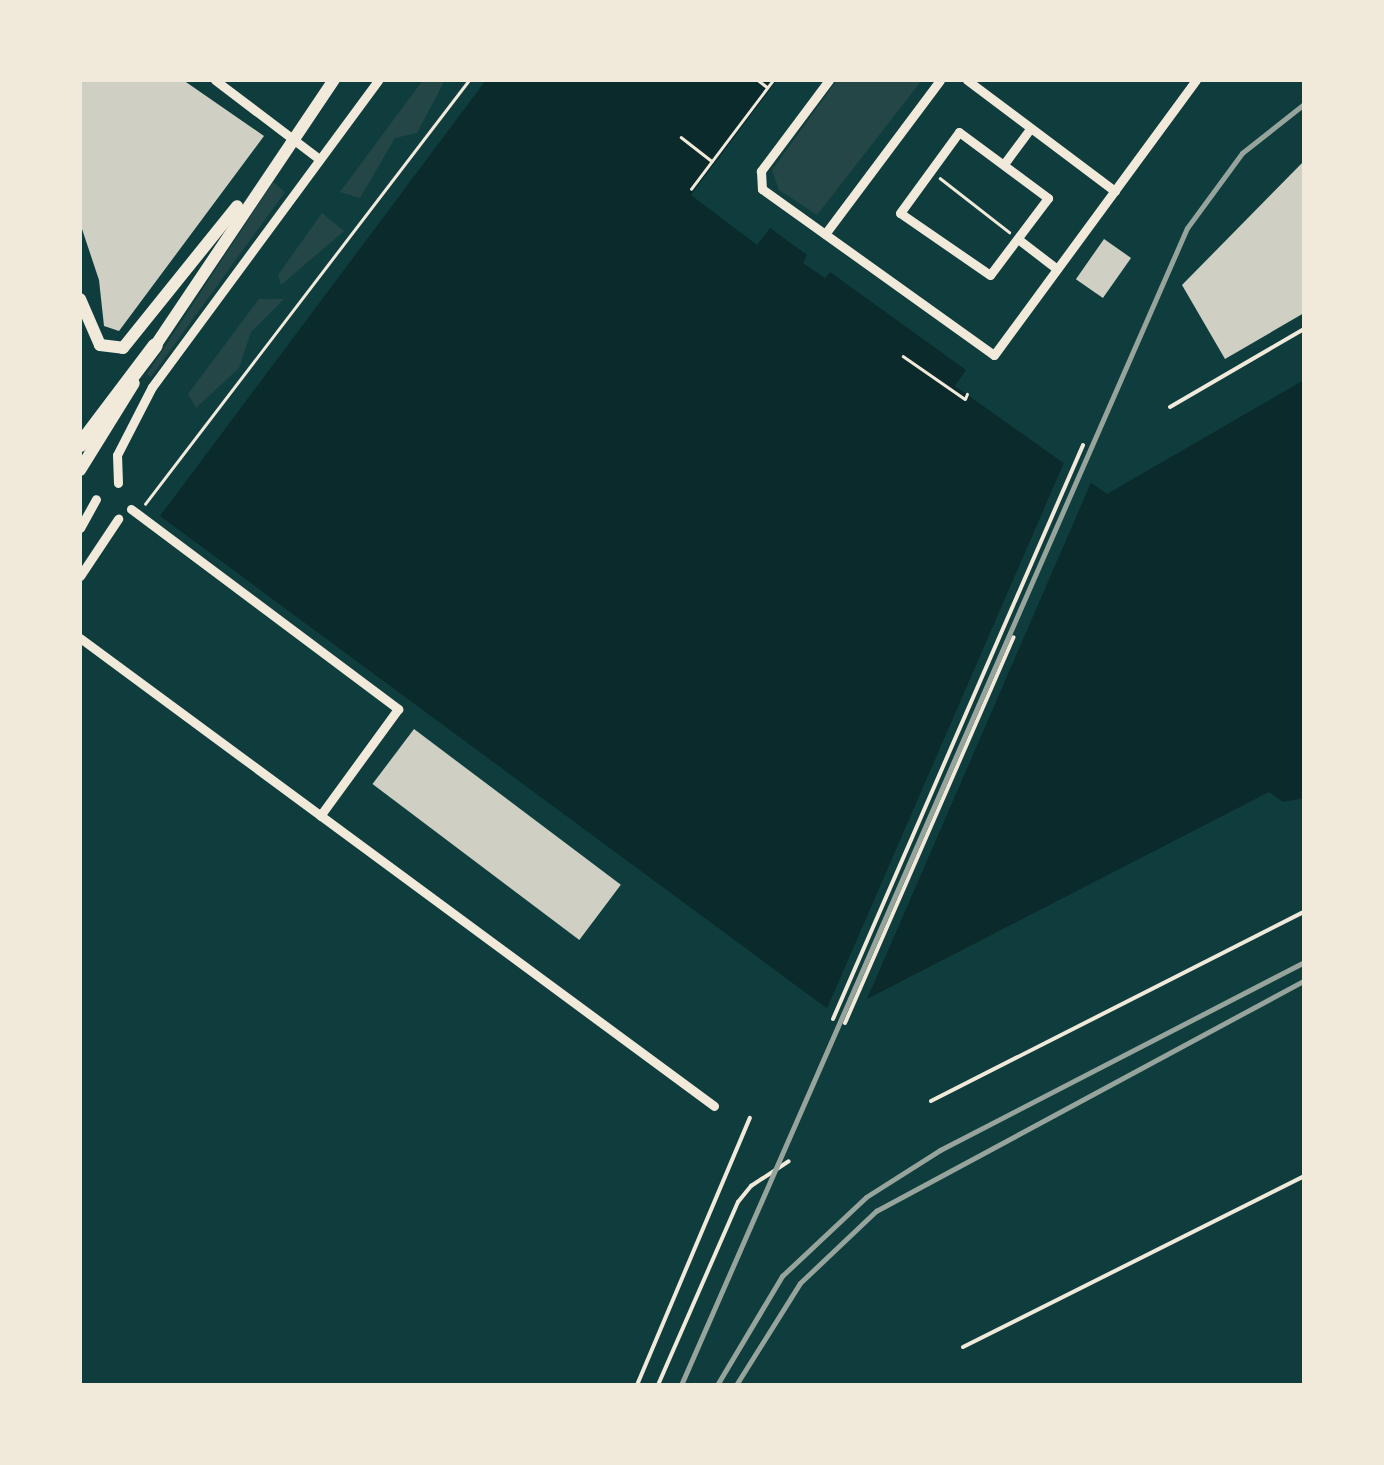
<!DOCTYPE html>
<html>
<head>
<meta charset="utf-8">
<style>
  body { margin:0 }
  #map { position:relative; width:1384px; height:1465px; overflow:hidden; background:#0f3d3e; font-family:Cabin,sans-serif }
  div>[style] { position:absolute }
  .green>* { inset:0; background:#244646 }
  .water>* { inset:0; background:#0a2a2b }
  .pier>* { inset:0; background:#0f3d3e }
  .building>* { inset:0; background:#cfcfc3; transform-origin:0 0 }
  .path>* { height:2.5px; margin:-1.25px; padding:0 1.25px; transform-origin:1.25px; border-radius:1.25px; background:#f1e9da }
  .service>* { height:4px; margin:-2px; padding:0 2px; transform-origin:2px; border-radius:2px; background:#f1e9da }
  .minor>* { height:9px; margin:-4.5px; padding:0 4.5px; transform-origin:4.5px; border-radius:4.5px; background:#f1e9da }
  .primary>* { height:12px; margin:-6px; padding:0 6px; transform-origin:6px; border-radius:6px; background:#f1e9da }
  .motorway>* { height:15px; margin:-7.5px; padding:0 7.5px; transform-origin:7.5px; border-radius:7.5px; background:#f1e9da }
  .rail>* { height:5px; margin:-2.5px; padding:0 2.5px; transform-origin:2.5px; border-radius:2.5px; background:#97a49c }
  span { translate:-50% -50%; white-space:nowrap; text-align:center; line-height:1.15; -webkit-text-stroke:8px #f1e9da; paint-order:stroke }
  .frame { position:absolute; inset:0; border:82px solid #f1e9da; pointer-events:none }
</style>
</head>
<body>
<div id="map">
  <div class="green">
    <i style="clip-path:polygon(423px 80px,445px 80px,417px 133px,395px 138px,360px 198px,340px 192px)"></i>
    <i style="clip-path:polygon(837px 80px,922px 80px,817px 215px,779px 190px,772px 170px)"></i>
    <i style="clip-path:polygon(273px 182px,285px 192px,151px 377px,147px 374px)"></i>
    <i style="clip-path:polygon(322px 213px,344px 231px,281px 285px,278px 275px)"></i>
    <i style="clip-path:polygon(259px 299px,284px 299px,251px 332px,239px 368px,196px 408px,188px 394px)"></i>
  </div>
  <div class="water">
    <i style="clip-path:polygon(486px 80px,777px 80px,691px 195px,757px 245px,770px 228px,807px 255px,803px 263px,825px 278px,830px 272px,966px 370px,955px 386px,1107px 494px,1304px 380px,1304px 798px,1283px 802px,1269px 792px,836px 1015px,160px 516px)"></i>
  </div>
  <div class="pier">
    <i style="clip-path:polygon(1066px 458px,1093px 478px,864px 1006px,837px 1020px,825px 1013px)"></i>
  </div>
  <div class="building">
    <i style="clip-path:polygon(80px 80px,183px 80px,264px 136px,119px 331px,104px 326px,99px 280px,80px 223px)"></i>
    <i style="clip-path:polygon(1304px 161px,1304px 313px,1225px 359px,1182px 285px)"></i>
    <i style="left:1104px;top:239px;width:33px;height:49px;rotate:35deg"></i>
    <i style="left:414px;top:729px;width:259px;height:69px;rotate:37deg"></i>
  </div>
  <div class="path">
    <i style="left:758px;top:80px;width:11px;rotate:38deg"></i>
    <i style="left:681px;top:137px;width:39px;rotate:38deg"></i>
    <i style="left:940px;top:178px;width:88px;rotate:38deg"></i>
    <i style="left:691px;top:189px;width:136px;rotate:-53deg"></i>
    <i style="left:903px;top:356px;width:75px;rotate:34.7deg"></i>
    <i style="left:965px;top:399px;width:5px;rotate:-68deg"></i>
    <i style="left:145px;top:504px;width:534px;rotate:-52.61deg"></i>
  </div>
  <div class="service">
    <i style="left:1170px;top:407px;width:155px;rotate:-30.2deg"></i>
    <i style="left:833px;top:1019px;width:626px;rotate:-66.46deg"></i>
    <i style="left:845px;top:1023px;width:421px;rotate:-66.4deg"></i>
    <i style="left:931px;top:1101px;width:418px;rotate:-26.9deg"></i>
    <i style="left:963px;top:1347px;width:381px;rotate:-26.6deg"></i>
    <i style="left:637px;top:1385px;width:290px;rotate:-67.1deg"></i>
    <i style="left:658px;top:1385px;width:200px;rotate:-66.4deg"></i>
    <i style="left:738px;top:1202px;width:21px;rotate:-51deg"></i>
    <i style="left:751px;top:1186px;width:45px;rotate:-33.3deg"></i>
  </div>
  <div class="minor">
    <i style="left:215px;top:80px;width:131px;rotate:37.2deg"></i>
    <i style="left:829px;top:80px;width:114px;rotate:126.8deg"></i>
    <i style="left:761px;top:171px;width:18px;rotate:87deg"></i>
    <i style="left:762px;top:189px;width:285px;rotate:35.6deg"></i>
    <i style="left:994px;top:355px;width:341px;rotate:-53.7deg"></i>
    <i style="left:967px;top:80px;width:185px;rotate:36.9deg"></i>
    <i style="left:959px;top:132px;width:111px;rotate:36.6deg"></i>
    <i style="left:1048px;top:198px;width:96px;rotate:127deg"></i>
    <i style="left:990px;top:275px;width:109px;rotate:-145.4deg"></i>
    <i style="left:900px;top:213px;width:100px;rotate:-53.9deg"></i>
    <i style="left:1004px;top:164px;width:44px;rotate:-53.4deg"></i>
    <i style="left:825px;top:234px;width:192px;rotate:-53.2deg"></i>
    <i style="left:1018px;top:239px;width:49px;rotate:37.6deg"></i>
    <i style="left:118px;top:483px;width:28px;rotate:-92deg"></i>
    <i style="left:117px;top:455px;width:76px;rotate:-62.8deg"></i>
    <i style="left:152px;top:387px;width:381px;rotate:-53.6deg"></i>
    <i style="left:131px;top:509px;width:334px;rotate:36.8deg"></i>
    <i style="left:398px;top:709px;width:132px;rotate:126.1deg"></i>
    <i style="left:80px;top:528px;width:33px;rotate:-61deg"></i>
    <i style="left:80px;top:576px;width:69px;rotate:-56.3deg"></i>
    <i style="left:80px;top:638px;width:788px;rotate:36.43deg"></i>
  </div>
  <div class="primary">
    <i style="left:80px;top:299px;width:50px;rotate:66.5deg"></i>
    <i style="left:100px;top:345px;width:23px;rotate:7deg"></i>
    <i style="left:123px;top:348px;width:182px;rotate:-51.2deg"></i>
    <i style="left:151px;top:352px;width:328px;rotate:-56.1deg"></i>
    <i style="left:80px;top:470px;width:102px;rotate:-58.2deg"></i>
  </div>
  <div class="motorway">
    <i style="left:80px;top:444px;width:124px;rotate:-52.9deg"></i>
  </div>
  <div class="rail">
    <i style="left:681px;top:1385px;width:1263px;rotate:-66.38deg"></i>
    <i style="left:1187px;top:228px;width:93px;rotate:-53.7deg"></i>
    <i style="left:1242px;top:153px;width:79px;rotate:-38.3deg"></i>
    <i style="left:717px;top:1385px;width:127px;rotate:-59.2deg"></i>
    <i style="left:782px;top:1276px;width:115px;rotate:-43.2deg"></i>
    <i style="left:866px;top:1197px;width:88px;rotate:-32.4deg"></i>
    <i style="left:940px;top:1150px;width:410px;rotate:-27.3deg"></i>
    <i style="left:736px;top:1385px;width:120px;rotate:-57.9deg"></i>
    <i style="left:800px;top:1283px;width:105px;rotate:-43.5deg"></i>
    <i style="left:876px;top:1211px;width:486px;rotate:-28.3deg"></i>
  </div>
  <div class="frame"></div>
</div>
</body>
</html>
